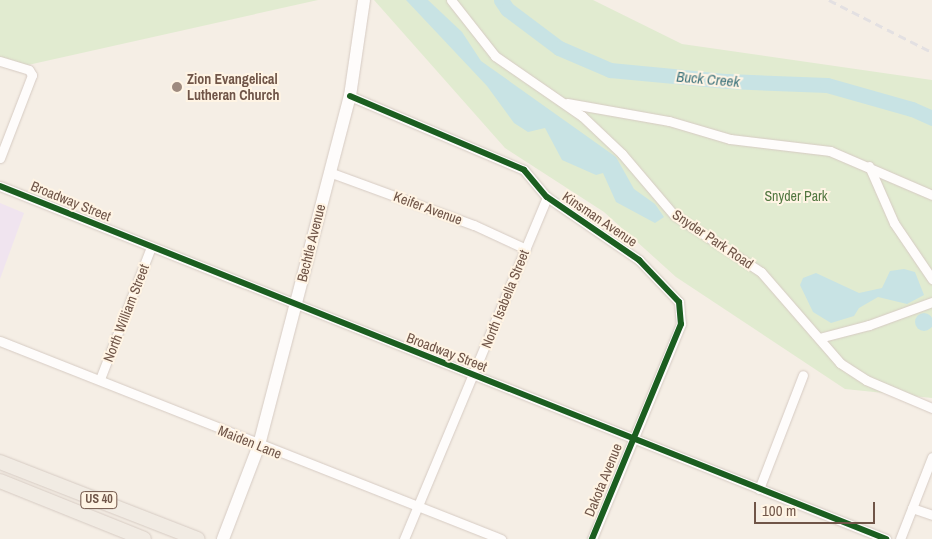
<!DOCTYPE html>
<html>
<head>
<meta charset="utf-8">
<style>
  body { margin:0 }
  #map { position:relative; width:932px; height:539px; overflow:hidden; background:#f5eee5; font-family:"Archivo Narrow",sans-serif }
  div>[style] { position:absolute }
  .education>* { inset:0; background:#f0e4ef }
  .green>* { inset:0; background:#e1ebd0 }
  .water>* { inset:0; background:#c8e3e4 }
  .round { border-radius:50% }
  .river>* { height:15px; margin:-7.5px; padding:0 7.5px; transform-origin:7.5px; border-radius:7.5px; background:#c8e3e4 }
  .roads { filter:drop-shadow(0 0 1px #d6cbc3) drop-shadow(0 0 1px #d6cbc3) }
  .street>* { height:9px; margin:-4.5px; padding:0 4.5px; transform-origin:4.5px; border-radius:4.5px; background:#fefcfb }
  .secondary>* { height:12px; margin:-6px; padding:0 6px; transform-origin:6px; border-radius:6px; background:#fefcfb }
  .primary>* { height:14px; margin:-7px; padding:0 7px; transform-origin:7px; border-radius:7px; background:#f1ebe3 }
  .rail>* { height:2.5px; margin-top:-1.25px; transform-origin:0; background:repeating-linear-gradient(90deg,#e3e0e2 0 8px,transparent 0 13px) }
  .cycleway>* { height:6px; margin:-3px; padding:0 3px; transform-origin:3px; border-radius:3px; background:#1b5e20 }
  .dots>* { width:14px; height:14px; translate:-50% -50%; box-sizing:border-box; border:2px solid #fff4e4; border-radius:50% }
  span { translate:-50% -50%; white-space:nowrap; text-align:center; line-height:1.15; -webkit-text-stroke:4px #fff4e4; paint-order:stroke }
  .shield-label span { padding:1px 4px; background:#fff4e4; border:1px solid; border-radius:4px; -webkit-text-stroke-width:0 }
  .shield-label { font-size:12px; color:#705548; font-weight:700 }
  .poi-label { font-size:14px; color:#705548; font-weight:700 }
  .left { translate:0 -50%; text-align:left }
  .park-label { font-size:14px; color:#527740 }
  .street-label { font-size:14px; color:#705548 }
  .water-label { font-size:15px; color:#3f747d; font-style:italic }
  .scale { position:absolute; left:754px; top:502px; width:121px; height:22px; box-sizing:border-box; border:2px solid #705548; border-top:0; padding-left:6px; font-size:15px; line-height:18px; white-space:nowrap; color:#705548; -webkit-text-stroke:4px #fff4e4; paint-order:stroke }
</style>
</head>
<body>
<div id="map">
  <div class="education">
    <i style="clip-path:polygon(0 203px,24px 213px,0 279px)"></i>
  </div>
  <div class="green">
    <i style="clip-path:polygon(0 0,318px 0,19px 67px,0 61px)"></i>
    <i style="clip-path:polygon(374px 0,593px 0,682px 44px,932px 80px,932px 398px,845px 389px,676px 277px,604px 212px,505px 148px)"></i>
  </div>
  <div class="water">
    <i style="clip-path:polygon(406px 0,428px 0,462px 32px,481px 61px,616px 157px,634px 189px,655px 204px,664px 217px,655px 223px,616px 202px,603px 173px,596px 175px,562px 160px,545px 128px,528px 132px,514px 123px,487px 86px)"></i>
    <i style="clip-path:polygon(904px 269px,915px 272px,924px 295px,907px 304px,878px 297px,859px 308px,854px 316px,831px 323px,813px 312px,800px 285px,803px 278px,816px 273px,859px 293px,882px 288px,890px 271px)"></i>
    <i class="round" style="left:915px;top:313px;width:18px;height:18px"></i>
  </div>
  <div class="river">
    <i style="left:501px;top:0;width:11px;rotate:56deg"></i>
    <i style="left:507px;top:9px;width:65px;rotate:36.9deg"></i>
    <i style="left:559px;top:48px;width:56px;rotate:23.3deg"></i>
    <i style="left:610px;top:70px;width:118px;rotate:5.4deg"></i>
    <i style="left:727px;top:81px;width:100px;rotate:2.3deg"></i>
    <i style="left:827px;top:85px;width:88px;rotate:15.8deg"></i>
    <i style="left:912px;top:109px;width:22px;rotate:24deg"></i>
  </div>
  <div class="roads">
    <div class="street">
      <i style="left:451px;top:0;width:71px;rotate:51.8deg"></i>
      <i style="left:495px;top:56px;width:106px;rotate:34.6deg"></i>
      <i style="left:582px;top:116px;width:55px;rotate:43.5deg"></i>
      <i style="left:622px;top:154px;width:80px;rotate:49.6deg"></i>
      <i style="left:674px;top:215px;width:104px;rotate:33.2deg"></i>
      <i style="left:761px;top:272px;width:121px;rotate:49deg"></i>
      <i style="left:840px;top:363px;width:31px;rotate:33deg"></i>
      <i style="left:866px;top:380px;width:72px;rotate:23deg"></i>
      <i style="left:0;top:61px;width:30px;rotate:17deg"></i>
      <i style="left:29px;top:70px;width:6px;rotate:59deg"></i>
      <i style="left:32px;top:75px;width:89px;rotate:111.1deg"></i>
      <i style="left:350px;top:96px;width:189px;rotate:23deg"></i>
      <i style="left:524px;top:170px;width:35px;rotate:50deg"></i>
      <i style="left:547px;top:197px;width:112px;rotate:34.4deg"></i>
      <i style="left:639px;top:260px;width:58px;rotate:46.4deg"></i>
      <i style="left:679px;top:302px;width:22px;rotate:85deg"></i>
      <i style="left:681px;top:324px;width:233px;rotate:112.5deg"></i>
      <i style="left:567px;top:103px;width:104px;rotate:10deg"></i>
      <i style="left:669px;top:121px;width:64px;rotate:16.4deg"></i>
      <i style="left:730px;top:139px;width:101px;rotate:6.8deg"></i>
      <i style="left:830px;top:151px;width:111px;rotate:23.3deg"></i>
      <i style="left:869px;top:166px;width:62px;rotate:66.3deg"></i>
      <i style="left:894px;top:223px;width:68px;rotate:55.8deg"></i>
      <i style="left:329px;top:172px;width:154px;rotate:20.1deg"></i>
      <i style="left:474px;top:225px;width:57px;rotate:24.8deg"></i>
      <i style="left:0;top:186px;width:954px;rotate:21.72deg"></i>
      <i style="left:819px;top:338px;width:52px;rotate:-14.6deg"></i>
      <i style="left:869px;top:325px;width:67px;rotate:-20.1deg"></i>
      <i style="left:0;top:341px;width:539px;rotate:21.56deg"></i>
      <i style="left:100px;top:379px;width:142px;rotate:-68.9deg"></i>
      <i style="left:759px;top:489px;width:122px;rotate:-68.9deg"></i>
      <i style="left:912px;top:508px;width:21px;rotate:19deg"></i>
      <i style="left:404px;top:539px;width:371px;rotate:-67.3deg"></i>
      <i style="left:900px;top:539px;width:88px;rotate:-68.7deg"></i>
    </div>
    <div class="secondary">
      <i style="left:223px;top:539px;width:101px;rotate:-69deg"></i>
      <i style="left:259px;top:445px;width:361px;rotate:-75.4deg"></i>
      <i style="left:350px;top:96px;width:97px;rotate:-81.7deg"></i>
    </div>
    <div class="primary">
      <i style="left:0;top:462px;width:212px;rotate:21.3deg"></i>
      <i style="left:0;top:481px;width:155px;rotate:21.9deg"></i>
    </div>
  </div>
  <div class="rail">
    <i style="left:829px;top:0;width:115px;rotate:26.8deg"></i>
  </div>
  <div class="cycleway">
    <i style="left:350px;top:96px;width:189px;rotate:23deg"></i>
    <i style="left:524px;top:170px;width:35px;rotate:50deg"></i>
    <i style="left:547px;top:197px;width:112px;rotate:34.4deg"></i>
    <i style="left:639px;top:260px;width:58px;rotate:46.4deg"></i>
    <i style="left:679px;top:302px;width:22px;rotate:85deg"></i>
    <i style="left:681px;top:324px;width:233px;rotate:112.5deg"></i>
    <i style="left:0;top:186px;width:954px;rotate:21.72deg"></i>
  </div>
  <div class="dots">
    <i style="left:177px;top:87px;background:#9f8b7f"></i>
  </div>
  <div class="shield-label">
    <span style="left:99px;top:500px">US 40</span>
  </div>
  <div class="poi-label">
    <span class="left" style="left:187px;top:87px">Zion Evangelical<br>Lutheran Church</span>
  </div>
  <div class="park-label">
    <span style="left:796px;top:196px">Snyder Park</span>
  </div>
  <div class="street-label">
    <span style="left:71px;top:201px;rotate:22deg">Broadway Street</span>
    <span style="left:428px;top:208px;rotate:20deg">Keifer Avenue</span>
    <span style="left:600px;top:219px;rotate:34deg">Kinsman Avenue</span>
    <span style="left:713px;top:239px;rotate:34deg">Snyder Park Road</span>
    <span style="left:311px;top:243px;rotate:-76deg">Bechtle Avenue</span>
    <span style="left:505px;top:299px;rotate:-68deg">North Isabella Street</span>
    <span style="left:126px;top:313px;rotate:-69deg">North William Street</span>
    <span style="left:447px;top:352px;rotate:21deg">Broadway Street</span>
    <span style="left:250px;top:442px;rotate:22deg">Maiden Lane</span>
    <span style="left:603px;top:480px;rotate:-68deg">Dakota Avenue</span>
  </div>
  <div class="water-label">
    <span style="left:708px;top:79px;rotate:5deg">Buck Creek</span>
  </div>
  <div class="scale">100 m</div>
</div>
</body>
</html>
